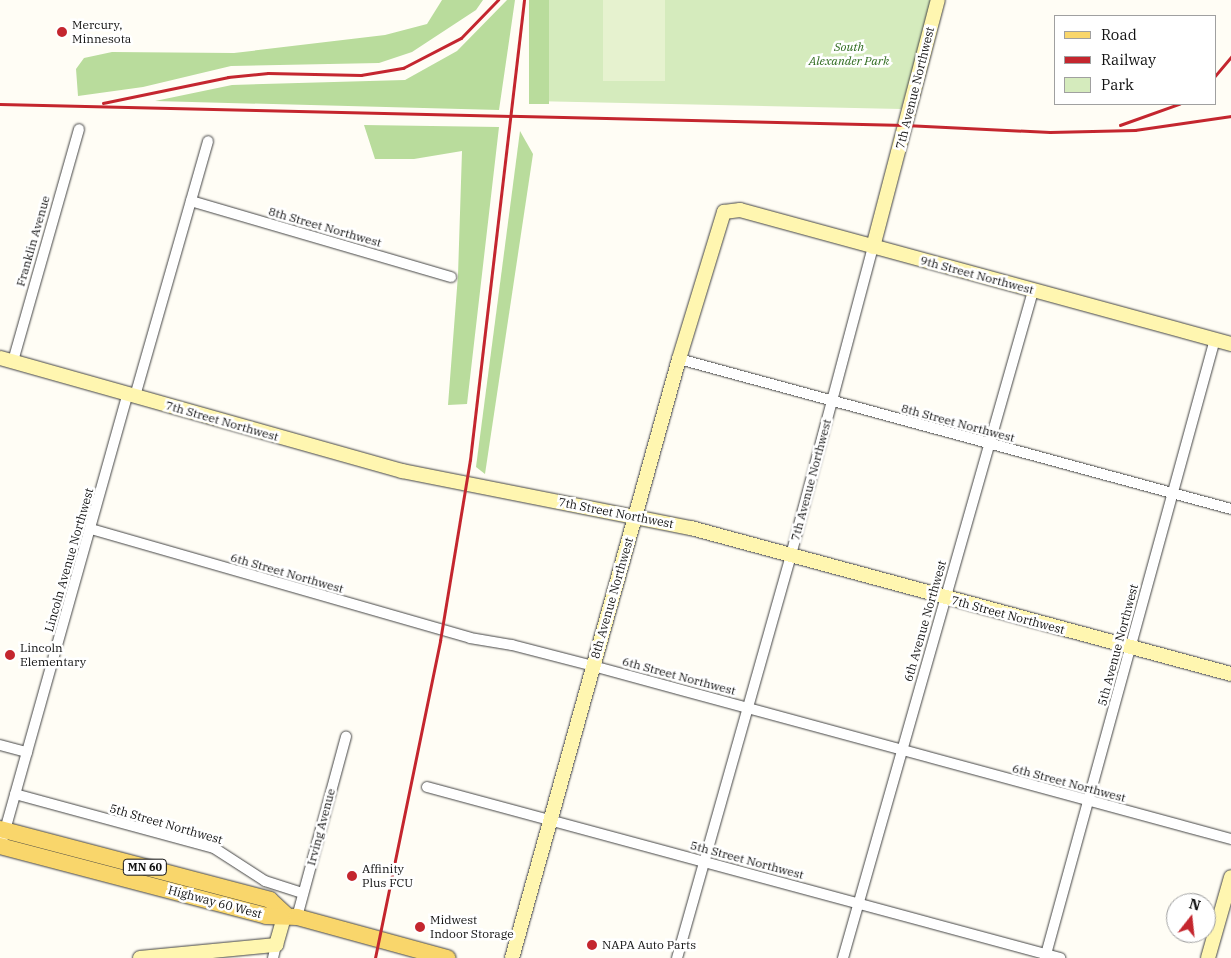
<!DOCTYPE html>
<html>
<head>
<meta charset="utf-8">
<style>
  body { margin:0 }
  #map { position:relative; width:1231px; height:958px; overflow:hidden; background:#fffdf5; font-family:"IBM Plex Serif",serif }
  div>[style] { position:absolute }
  .green>* { inset:0; background:#d5ebbd }
  .forest>* { inset:0; background:#b9dc9c; transform-origin:0 0 }
  .pitch>* { inset:0; background:#e6f2cf; transform-origin:0 0 }
  .roads { filter:drop-shadow(0 0 1px #444) drop-shadow(0 0 1px #444) }
  .street>* { height:10px; margin:-5px; padding:0 5px; transform-origin:5px; border-radius:5px; background:#fff }
  .secondary>* { height:14px; margin:-7px; padding:0 7px; transform-origin:7px; border-radius:7px; background:#fff6b0 }
  .primary>* { height:16px; margin:-8px; padding:0 8px; transform-origin:8px; border-radius:8px; background:#f9d66b }
  .rail>* { height:2.5px; margin:-1.25px; padding:0 1.25px; transform-origin:1.25px; border-radius:1.25px; background:#c4262e }
  .dots>* { width:14px; height:14px; translate:-50% -50%; box-sizing:border-box; border:2px solid #fff; border-radius:50% }
  span { translate:-50% -50%; white-space:nowrap; text-align:center; line-height:1.15; -webkit-text-stroke:5px #fff; paint-order:stroke }
  .shield-label span { padding:1px 4px; background:#fff; border:1px solid; border-radius:4px; -webkit-text-stroke-width:0 }
  .shield-label { font-size:11px; color:#111; font-weight:700 }
  .poi-label { font-size:12px; color:#111 }
  .left { translate:0 -50%; text-align:left }
  .park-label { font-size:12px; color:#2f6b1f; font-style:italic }
  .street-label { font-size:12px; color:#111 }
  .legend { position:absolute; left:1054px; top:15px; width:162px; height:90px; box-sizing:border-box; background:#fff; border:1px solid #a0a0a0; margin:0; padding:6px 9px; list-style:none; font-size:15px; color:#111 }
  .legend li { display:flex; align-items:center; gap:10px; height:25px }
  .legend b { width:25px; border:1px solid #a0a0a0 }
  .north { position:absolute; left:1166px; top:893px; width:50px; height:50px; box-sizing:border-box; background:#fff; border:1px solid #a0a0a0; border-radius:50%; rotate:16deg; font-size:14px; font-weight:700; line-height:20px; text-align:center; color:#111 }
  .north::after { content:''; display:block; margin:auto; width:18px; height:22px; background:#c4262e; clip-path:polygon(50% 0,100% 100%,50% 72%,0 100%) }
</style>
</head>
<body>
<div id="map">
  <div class="green">
    <i style="clip-path:polygon(539px 0,933px 0,901px 109px,531px 101px)"></i>
  </div>
  <div class="forest">
    <i style="clip-path:polygon(442px 0,483px 0,476px 10px,412px 52px,379px 63px,231px 66px,143px 87px,78px 96px,76px 69px,84px 58px,112px 52px,234px 53px,385px 35px,427px 24px)"></i>
    <i style="clip-path:polygon(507px 0,515px 0,499px 110px,155px 101px,232px 85px,405px 80px,457px 51px)"></i>
    <i style="left:529px;top:0;width:20px;height:104px"></i>
    <i style="clip-path:polygon(364px 125px,499px 127px,467px 404px,448px 405px,458px 275px,462px 151px,414px 159px,375px 159px)"></i>
    <i style="clip-path:polygon(520px 131px,533px 154px,485px 474px,476px 467px)"></i>
  </div>
  <div class="pitch">
    <i style="left:603px;top:0;width:62px;height:81px"></i>
  </div>
  <div class="roads">
    <div class="street">
      <i style="left:191px;top:201px;width:271px;rotate:16.3deg"></i>
      <i style="left:679px;top:359px;width:572px;rotate:15.2deg"></i>
      <i style="left:13px;top:361px;width:241px;rotate:-74.1deg"></i>
      <i style="left:135px;top:396px;width:265px;rotate:-74deg"></i>
      <i style="left:91px;top:529px;width:394px;rotate:16deg"></i>
      <i style="left:470px;top:638px;width:43px;rotate:9.5deg"></i>
      <i style="left:512px;top:645px;width:84px;rotate:14.5deg"></i>
      <i style="left:593px;top:666px;width:661px;rotate:15.17deg"></i>
      <i style="left:0;top:745px;width:28px;rotate:15deg"></i>
      <i style="left:427px;top:787px;width:656px;rotate:15.12deg"></i>
      <i style="left:15px;top:794px;width:206px;rotate:15.2deg"></i>
      <i style="left:214px;top:848px;width:61px;rotate:32.9deg"></i>
      <i style="left:265px;top:881px;width:40px;rotate:18deg"></i>
      <i style="left:0;top:848px;width:472px;rotate:-74.3deg"></i>
      <i style="left:297px;top:917px;width:187px;rotate:-74.8deg"></i>
      <i style="left:273px;top:958px;width:13px;rotate:-77deg"></i>
      <i style="left:677px;top:958px;width:419px;rotate:-74.2deg"></i>
      <i style="left:791px;top:555px;width:319px;rotate:-75.1deg"></i>
      <i style="left:843px;top:958px;width:694px;rotate:-74.1deg"></i>
      <i style="left:1045px;top:958px;width:642px;rotate:-74.64deg"></i>
    </div>
    <div class="secondary">
      <i style="left:873px;top:247px;width:255px;rotate:-75.3deg"></i>
      <i style="left:0;top:358px;width:418px;rotate:15.7deg"></i>
      <i style="left:402px;top:471px;width:295px;rotate:11.2deg"></i>
      <i style="left:691px;top:528px;width:559px;rotate:15.13deg"></i>
      <i style="left:140px;top:958px;width:137px;rotate:-5.5deg"></i>
      <i style="left:276px;top:945px;width:32px;rotate:-74deg"></i>
      <i style="left:512px;top:958px;width:622px;rotate:-74.42deg"></i>
      <i style="left:679px;top:359px;width:154px;rotate:-73deg"></i>
      <i style="left:724px;top:212px;width:16px;rotate:-7deg"></i>
      <i style="left:740px;top:210px;width:509px;rotate:15.26deg"></i>
      <i style="left:1208px;top:958px;width:84px;rotate:-74.1deg"></i>
    </div>
    <div class="primary">
      <i style="left:0;top:829px;width:279px;rotate:14.7deg"></i>
      <i style="left:270px;top:900px;width:21px;rotate:43deg"></i>
      <i style="left:0;top:846px;width:275px;rotate:14.7deg"></i>
      <i style="left:266px;top:916px;width:31px;rotate:2deg"></i>
      <i style="left:297px;top:917px;width:156px;rotate:15.3deg"></i>
    </div>
  </div>
  <div class="rail">
    <i style="left:1215px;top:76px;width:25px;rotate:-50deg"></i>
    <i style="left:103px;top:103px;width:128px;rotate:-11.7deg"></i>
    <i style="left:228px;top:77px;width:40px;rotate:-5.7deg"></i>
    <i style="left:268px;top:73px;width:93px;rotate:1.2deg"></i>
    <i style="left:361px;top:75px;width:43px;rotate:-9.5deg"></i>
    <i style="left:403px;top:68px;width:65px;rotate:-27.3deg"></i>
    <i style="left:461px;top:38px;width:53px;rotate:-45.8deg"></i>
    <i style="left:0;top:104px;width:905px;rotate:1.33deg"></i>
    <i style="left:905px;top:125px;width:145px;rotate:2.8deg"></i>
    <i style="left:1050px;top:132px;width:85px;rotate:-1.3deg"></i>
    <i style="left:1135px;top:130px;width:97px;rotate:-8.3deg"></i>
    <i style="left:1120px;top:125px;width:63px;rotate:-19.6deg"></i>
    <i style="left:375px;top:958px;width:324px;rotate:-78.4deg"></i>
    <i style="left:440px;top:641px;width:183px;rotate:-80.6deg"></i>
    <i style="left:470px;top:460px;width:463px;rotate:-83.3deg"></i>
  </div>
  <div class="dots">
    <i style="left:62px;top:32px;background:#c4262e"></i>
    <i style="left:10px;top:655px;background:#c4262e"></i>
    <i style="left:352px;top:876px;background:#c4262e"></i>
    <i style="left:420px;top:927px;background:#c4262e"></i>
    <i style="left:592px;top:945px;background:#c4262e"></i>
  </div>
  <div class="shield-label">
    <span style="left:145px;top:867px">MN 60</span>
  </div>
  <div class="poi-label">
    <span class="left" style="left:72px;top:32px">Mercury,<br>Minnesota</span>
    <span class="left" style="left:20px;top:655px">Lincoln<br>Elementary</span>
    <span class="left" style="left:362px;top:876px">Affinity<br>Plus FCU</span>
    <span class="left" style="left:430px;top:927px">Midwest<br>Indoor Storage</span>
    <span class="left" style="left:602px;top:945px">NAPA Auto Parts</span>
  </div>
  <div class="park-label">
    <span style="left:849px;top:54px">South<br>Alexander Park</span>
  </div>
  <div class="street-label">
    <span style="left:915px;top:88px;rotate:-76deg">7th Avenue Northwest</span>
    <span style="left:325px;top:227px;rotate:16deg">8th Street Northwest</span>
    <span style="left:33px;top:241px;rotate:-74deg">Franklin Avenue</span>
    <span style="left:977px;top:275px;rotate:15deg">9th Street Northwest</span>
    <span style="left:222px;top:421px;rotate:16deg">7th Street Northwest</span>
    <span style="left:958px;top:423px;rotate:15deg">8th Street Northwest</span>
    <span style="left:811px;top:480px;rotate:-75deg">7th Avenue Northwest</span>
    <span style="left:616px;top:513px;rotate:11deg">7th Street Northwest</span>
    <span style="left:69px;top:560px;rotate:-74deg">Lincoln Avenue Northwest</span>
    <span style="left:287px;top:573px;rotate:16deg">6th Street Northwest</span>
    <span style="left:612px;top:598px;rotate:-74deg">8th Avenue Northwest</span>
    <span style="left:1008px;top:615px;rotate:15deg">7th Street Northwest</span>
    <span style="left:925px;top:621px;rotate:-74deg">6th Avenue Northwest</span>
    <span style="left:1118px;top:645px;rotate:-75deg">5th Avenue Northwest</span>
    <span style="left:679px;top:676px;rotate:15deg">6th Street Northwest</span>
    <span style="left:1069px;top:783px;rotate:15deg">6th Street Northwest</span>
    <span style="left:166px;top:824px;rotate:16deg">5th Street Northwest</span>
    <span style="left:321px;top:827px;rotate:-75deg">Irving Avenue</span>
    <span style="left:747px;top:860px;rotate:15deg">5th Street Northwest</span>
    <span style="left:215px;top:902px;rotate:15deg">Highway 60 West</span>
  </div>
  <ul class="legend">
  <li><b style="height:6px;background:#f9d66b"></b>Road</li>
  <li><b style="height:6px;background:#c4262e"></b>Railway</li>
  <li><b style="height:14px;background:#d5ebbd"></b>Park</li>
  </ul>
  <div class="north">N</div>
</div>
</body>
</html>
